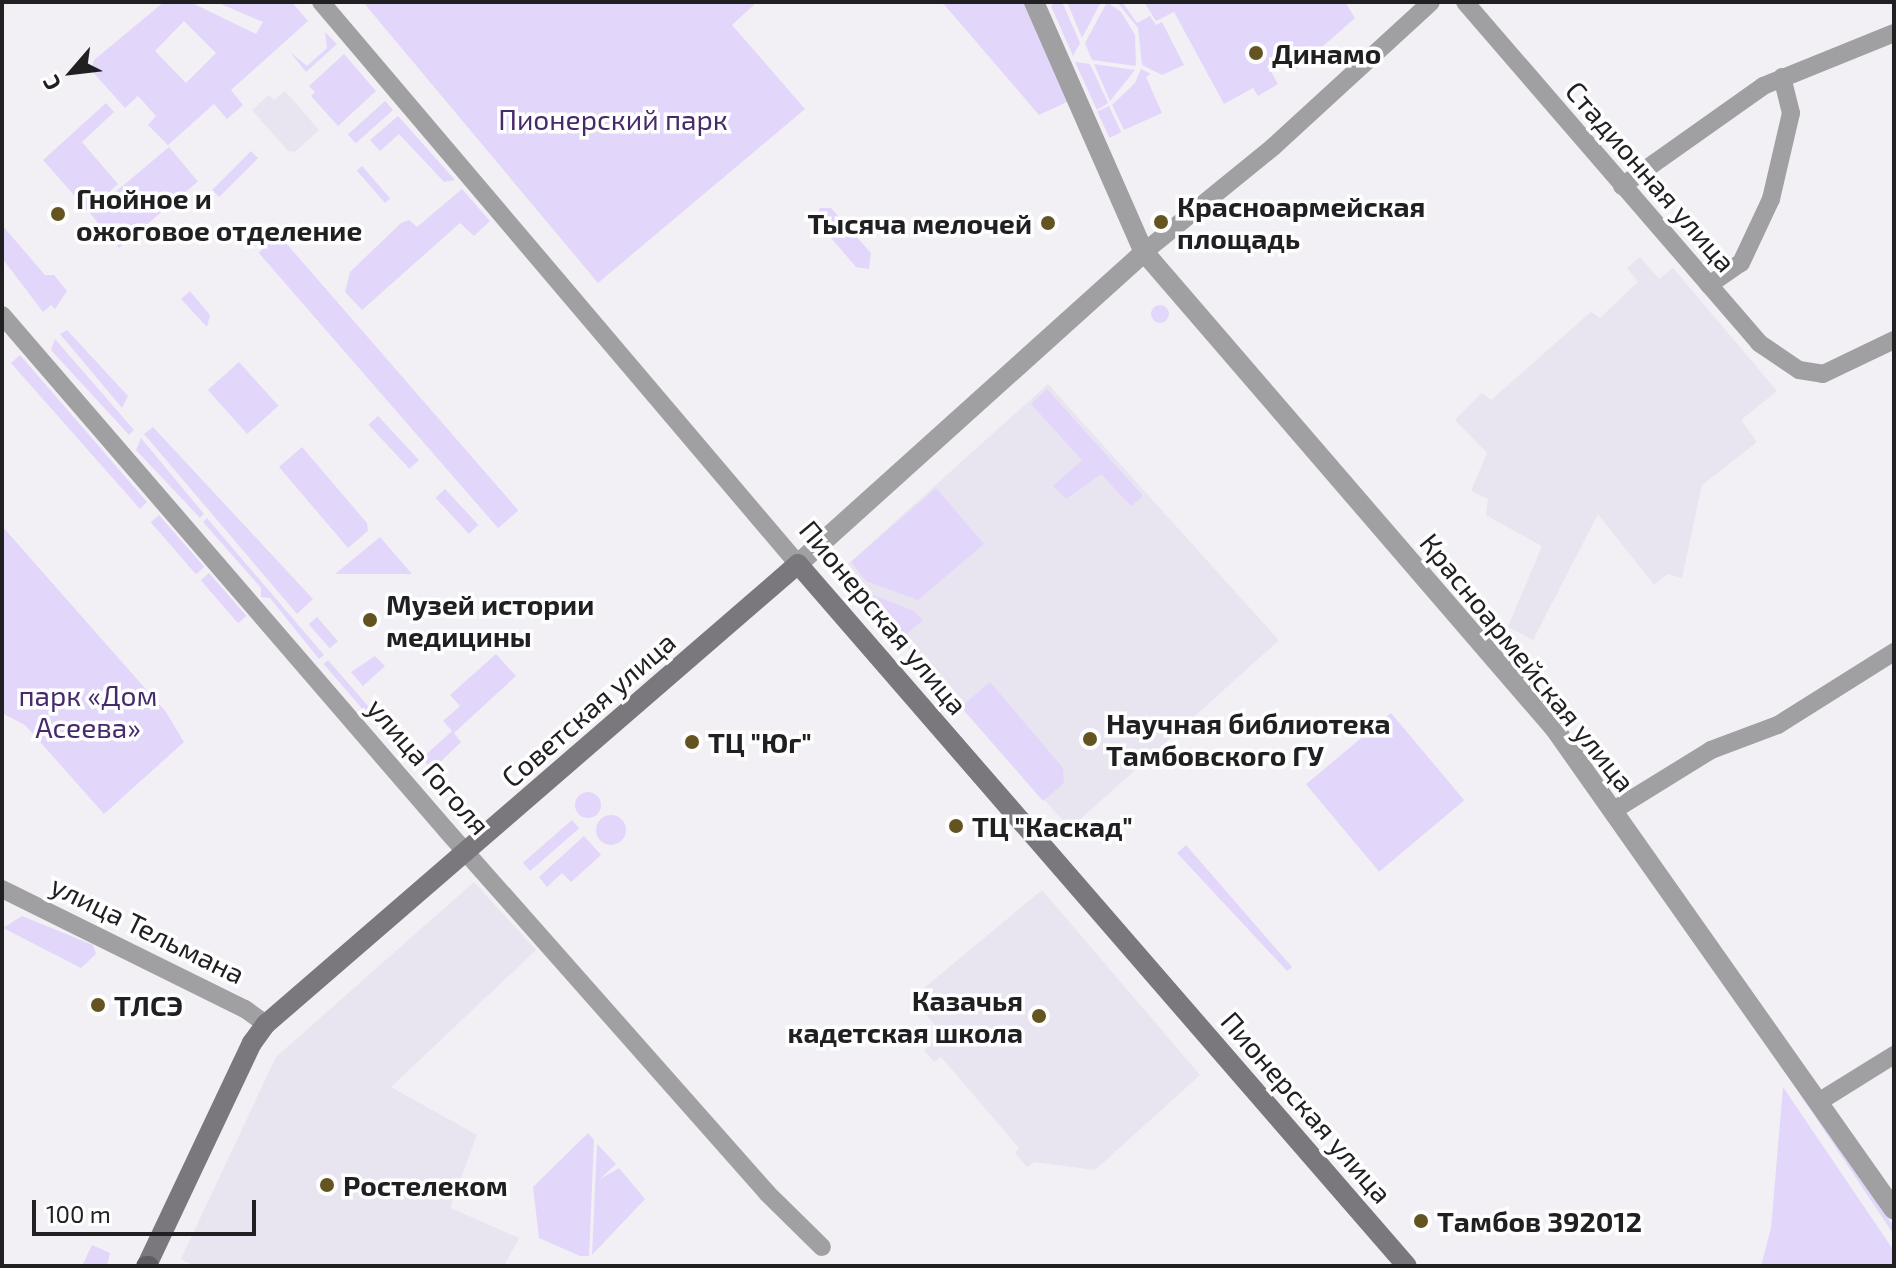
<!DOCTYPE html>
<html>
<head>
<meta charset="utf-8">
<style>
  body { margin:0 }
  #map { position:relative; width:1896px; height:1268px; overflow:hidden; background:#f2f0f5; font-family:"Exo 2",sans-serif }
  div>[style] { position:absolute }
  .built>* { inset:0; background:#e8e4f0; transform-origin:0 0 }
  .green>* { inset:0; background:#e3d6fb; transform-origin:0 0 }
  .round { border-radius:50% }
  .minor>* { height:18px; margin:-9px; padding:0 9px; transform-origin:9px; border-radius:9px; background:#a09fa2 }
  .tertiary>* { height:20px; margin:-10px; padding:0 10px; transform-origin:10px; border-radius:10px; background:#a09fa2 }
  .secondary>* { height:20px; margin:-10px; padding:0 10px; transform-origin:10px; border-radius:10px; background:#7a787c }
  .primary>* { height:20px; margin:-10px; padding:0 10px; transform-origin:10px; border-radius:10px; background:#5e5d61 }
  .dots>* { width:22px; height:22px; translate:-50% -50%; box-sizing:border-box; border:4px solid #fefefe; border-radius:50% }
  span { translate:-50% -50%; white-space:nowrap; text-align:center; line-height:1.15; -webkit-text-stroke:7px #fefefe; paint-order:stroke }
  .poi-label { font-size:28px; color:#202022; font-weight:700 }
  .left { translate:0 -50%; text-align:left }
  .right { translate:-100% -50%; text-align:right }
  .park-label { font-size:28px; color:#462a6a }
  .street-label { font-size:28px; color:#202022 }
  .frame { position:absolute; inset:0; border:4px solid #202022; pointer-events:none }
  .north { position:absolute; left:32px; top:32px; width:80px; height:80px; -webkit-text-stroke:6px #fefefe; paint-order:stroke; rotate:242deg; font-size:22px; font-weight:700; line-height:32px; text-align:center; color:#202022 }
  .north::after { content:''; display:block; margin:auto; width:28px; height:36px; background:#202022; clip-path:polygon(50% 0,100% 100%,50% 72%,0 100%) }
  .scale { position:absolute; left:32px; top:1200px; width:224px; height:36px; box-sizing:border-box; border:4px solid #202022; border-top:0; padding-left:10px; font-size:24px; line-height:28px; white-space:nowrap; color:#202022; -webkit-text-stroke:6px #fefefe; paint-order:stroke }
</style>
</head>
<body>
<div id="map">
  <div class="built">
    <i style="clip-path:polygon(285px 91px,319px 130px,295px 152px,288px 151px,252px 110px,269px 95px,274px 100px)"></i>
    <i style="clip-path:polygon(1640px 257px,1659px 279px,1673px 268px,1777px 391px,1741px 420px,1757px 442px,1702px 485px,1682px 578px,1668px 574px,1654px 585px,1598px 514px,1533px 640px,1508px 627px,1542px 546px,1486px 515px,1488px 499px,1471px 491px,1487px 453px,1455px 420px,1482px 393px,1491px 400px,1591px 312px,1600px 318px,1638px 282px,1627px 268px)"></i>
    <i style="left:1048px;top:384px;width:345px;height:281px;rotate:48deg"></i>
    <i style="clip-path:polygon(474px 882px,536px 950px,391px 1087px,477px 1135px,450px 1208px,519px 1238px,504px 1266px,195px 1266px,181px 1259px,276px 1057px)"></i>
    <i style="clip-path:polygon(1042px 890px,1200px 1075px,1095px 1170px,1034px 1162px,1027px 1167px,1015px 1153px,1019px 1148px,941px 1057px,934px 1062px,924px 1050px,942px 1034px,912px 998px)"></i>
  </div>
  <div class="green">
    <i style="clip-path:polygon(evenodd,164px 2px,190px 2px,256px 34px,263px 22px,216px 2px,292px 2px,308px 21px,231px 90px,243px 105px,227px 119px,214px 104px,168px 145px,148px 125px,156px 116px,138px 96px,125px 108px,91px 70px,94px 60px,164px 2px,184px 21px,216px 53px,186px 83px,155px 51px,184px 21px)"></i>
    <i style="clip-path:polygon(363px 2px,757px 2px,732px 25px,805px 109px,598px 283px)"></i>
    <i style="clip-path:polygon(942px 2px,1039px 2px,1071px 100px,1039px 115px)"></i>
    <i style="clip-path:polygon(1055px 2px,1062px 2px,1080px 43px,1073px 56px,1051px 6px)"></i>
    <i style="clip-path:polygon(1067px 2px,1101px 2px,1082px 38px)"></i>
    <i style="clip-path:polygon(1107px 2px,1121px 12px,1135px 35px,1136px 66px,1092px 60px,1085px 43px)"></i>
    <i style="clip-path:polygon(1117px 2px,1123px 3px,1137px 23px,1150px 16px,1156px 25px,1162px 22px,1184px 65px,1162px 75px,1142px 65px,1138px 28px)"></i>
    <i style="clip-path:polygon(1144px 2px,1345px 2px,1355px 18px,1296px 70px,1285px 58px,1270px 70px,1278px 84px,1258px 96px,1253px 88px,1224px 104px,1174px 12px,1156px 21px)"></i>
    <i style="clip-path:polygon(325px 32px,337px 44px,306px 72px,290px 52px,307px 66px,327px 48px)"></i>
    <i style="clip-path:polygon(344px 54px,376px 91px,338px 126px,311px 96px,315px 92px,309px 86px)"></i>
    <i style="clip-path:polygon(1075px 62px,1090px 64px,1108px 103px,1097px 110px)"></i>
    <i style="clip-path:polygon(1094px 64px,1135px 70px,1110px 101px)"></i>
    <i style="clip-path:polygon(1141px 69px,1151px 74px,1146px 77px,1162px 113px,1124px 130px,1112px 105px,1135px 83px)"></i>
    <i style="left:385px;top:101px;width:12px;height:50px;rotate:48deg"></i>
    <i style="clip-path:polygon(106px 103px,114px 112px,82px 142px,118px 184px,88px 211px,43px 160px)"></i>
    <i style="left:1109px;top:106px;width:29px;height:13px;rotate:65deg"></i>
    <i style="clip-path:polygon(398px 116px,455px 180px,444px 182px,399px 134px,380px 151px,370px 140px)"></i>
    <i style="left:169px;top:147px;width:45px;height:103px;rotate:50deg"></i>
    <i style="left:251px;top:151px;width:10px;height:55px;rotate:45deg"></i>
    <i style="left:362px;top:166px;width:43px;height:7px;rotate:49deg"></i>
    <i style="clip-path:polygon(462px 189px,490px 221px,474px 236px,460px 223px,362px 310px,345px 292px,350px 272px,401px 223px,409px 220px,417px 227px)"></i>
    <i style="clip-path:polygon(820px 208px,831px 208px,871px 253px,869px 269px,856px 267px,819px 224px,816px 215px)"></i>
    <i style="clip-path:polygon(2px 225px,45px 275px,54px 275px,67px 291px,55px 309px,51px 305px,43px 312px,2px 258px)"></i>
    <i style="left:279px;top:235px;width:365px;height:27px;rotate:49deg"></i>
    <i style="clip-path:polygon(190px 291px,210px 315px,207px 327px,181px 299px)"></i>
    <i class="round" style="left:1151px;top:305px;width:18px;height:18px"></i>
    <i style="clip-path:polygon(67px 330px,128px 396px,122px 408px,60px 334px)"></i>
    <i style="clip-path:polygon(55px 339px,134px 430px,129px 435px,51px 350px)"></i>
    <i style="clip-path:polygon(20px 355px,147px 502px,140px 509px,11px 363px)"></i>
    <i style="left:239px;top:362px;width:59px;height:42px;rotate:48deg"></i>
    <i style="clip-path:polygon(1047px 389px,1143px 496px,1131px 506px,1101px 474px,1066px 499px,1053px 486px,1082px 460px,1031px 404px)"></i>
    <i style="left:378px;top:416px;width:60px;height:13px;rotate:47deg"></i>
    <i style="clip-path:polygon(153px 427px,313px 599px,297px 614px,144px 434px)"></i>
    <i style="clip-path:polygon(141px 438px,204px 514px,200px 518px,136px 450px)"></i>
    <i style="clip-path:polygon(302px 447px,367px 523px,368px 531px,348px 548px,279px 467px)"></i>
    <i style="clip-path:polygon(936px 488px,984px 544px,918px 600px,866px 581px,851px 562px)"></i>
    <i style="left:445px;top:489px;width:49px;height:13px;rotate:47deg"></i>
    <i style="left:159px;top:515px;width:69px;height:11px;rotate:49deg"></i>
    <i style="clip-path:polygon(207px 518px,324px 655px,319px 659px,270px 598px,261px 597px,261px 588px,203px 522px)"></i>
    <i style="clip-path:polygon(2px 526px,166px 712px,184px 742px,104px 814px,25px 725px,2px 713px)"></i>
    <i style="clip-path:polygon(380px 537px,412px 574px,335px 574px)"></i>
    <i style="left:209px;top:573px;width:57px;height:11px;rotate:49deg"></i>
    <i style="clip-path:polygon(863px 591px,914px 611px,923px 620px,901px 639px)"></i>
    <i style="left:317px;top:617px;width:32px;height:11px;rotate:49deg"></i>
    <i style="clip-path:polygon(496px 654px,516px 676px,454px 733px,461px 742px,432px 770px,422px 758px,452px 731px,443px 721px,460px 706px,450px 695px)"></i>
    <i style="clip-path:polygon(375px 656px,385px 666px,363px 686px,351px 672px)"></i>
    <i style="left:328px;top:660px;width:120px;height:6px;rotate:49deg"></i>
    <i style="clip-path:polygon(990px 682px,1063px 768px,1064px 783px,1043px 801px,961px 707px)"></i>
    <i style="left:1391px;top:713px;width:114px;height:111px;rotate:50deg"></i>
    <i class="round" style="left:575px;top:792px;width:26px;height:26px"></i>
    <i class="round" style="left:596px;top:815px;width:30px;height:30px"></i>
    <i style="left:572px;top:820px;width:11px;height:65px;rotate:49deg"></i>
    <i style="clip-path:polygon(584px 836px,601px 855px,571px 882px,562px 873px,547px 887px,539px 877px)"></i>
    <i style="clip-path:polygon(1186px 845px,1292px 967px,1287px 971px,1177px 853px)"></i>
    <i style="clip-path:polygon(22px 916px,93px 945px,96px 954px,81px 968px,3px 928px)"></i>
    <i style="clip-path:polygon(1789px 1071px,1894px 1227px,1894px 1235px,1786px 1073px)"></i>
    <i style="clip-path:polygon(1783px 1087px,1894px 1251px,1894px 1266px,1761px 1266px,1771px 1228px)"></i>
    <i style="clip-path:polygon(588px 1133px,594px 1140px,589px 1256px,580px 1256px,539px 1238px,533px 1187px)"></i>
    <i style="clip-path:polygon(597px 1144px,616px 1164px,600px 1179px,619px 1168px,645px 1199px,592px 1255px)"></i>
    <i style="clip-path:polygon(92px 1245px,110px 1253px,107px 1266px,82px 1266px)"></i>
  </div>
  <div class="minor">
    <i style="left:321px;top:2px;width:737px;rotate:49.68deg"></i>
    <i style="left:1465px;top:2px;width:450px;rotate:49.2deg"></i>
    <i style="left:1759px;top:343px;width:48px;rotate:34deg"></i>
    <i style="left:1799px;top:370px;width:24px;rotate:9deg"></i>
    <i style="left:1823px;top:374px;width:79px;rotate:-25.6deg"></i>
    <i style="left:1622px;top:186px;width:173px;rotate:-35.3deg"></i>
    <i style="left:1763px;top:86px;width:141px;rotate:-22deg"></i>
    <i style="left:1144px;top:252px;width:166px;rotate:-39.1deg"></i>
    <i style="left:1273px;top:147px;width:214px;rotate:-42.5deg"></i>
    <i style="left:1709px;top:285px;width:39px;rotate:-35deg"></i>
    <i style="left:1741px;top:263px;width:71px;rotate:-64.9deg"></i>
    <i style="left:1771px;top:199px;width:88px;rotate:-76.9deg"></i>
    <i style="left:1791px;top:113px;width:37px;rotate:-104deg"></i>
    <i style="left:2px;top:315px;width:681px;rotate:49.23deg"></i>
    <i style="left:447px;top:831px;width:483px;rotate:48.5deg"></i>
    <i style="left:767px;top:1193px;width:77px;rotate:44.5deg"></i>
    <i style="left:1614px;top:810px;width:114px;rotate:-31.7deg"></i>
    <i style="left:1711px;top:750px;width:72px;rotate:-20.5deg"></i>
    <i style="left:1778px;top:725px;width:137px;rotate:-32.2deg"></i>
    <i style="left:2px;top:889px;width:271px;rotate:26.3deg"></i>
    <i style="left:245px;top:1009px;width:26px;rotate:36deg"></i>
    <i style="left:1820px;top:1101px;width:87px;rotate:-31.9deg"></i>
  </div>
  <div class="tertiary">
    <i style="left:1034px;top:2px;width:273px;rotate:66.3deg"></i>
    <i style="left:1144px;top:252px;width:630px;rotate:49.25deg"></i>
    <i style="left:1555px;top:729px;width:588px;rotate:54.82deg"></i>
    <i style="left:798px;top:564px;width:466px;rotate:-42deg"></i>
  </div>
  <div class="secondary">
    <i style="left:147px;top:1265px;width:246px;rotate:-64.7deg"></i>
    <i style="left:252px;top:1043px;width:24px;rotate:-54deg"></i>
    <i style="left:266px;top:1024px;width:703px;rotate:-40.85deg"></i>
    <i style="left:798px;top:564px;width:929px;rotate:49.06deg"></i>
  </div>
  <div class="primary">
    <i style="left:146px;top:1266px;width:3px"></i>
  </div>
  <div class="dots">
    <i style="left:1256px;top:53px;background:#645421"></i>
    <i style="left:58px;top:214px;background:#645421"></i>
    <i style="left:1161px;top:222px;background:#645421"></i>
    <i style="left:1048px;top:223px;background:#645421"></i>
    <i style="left:370px;top:620px;background:#645421"></i>
    <i style="left:1090px;top:739px;background:#645421"></i>
    <i style="left:692px;top:742px;background:#645421"></i>
    <i style="left:956px;top:826px;background:#645421"></i>
    <i style="left:98px;top:1005px;background:#645421"></i>
    <i style="left:1039px;top:1016px;background:#645421"></i>
    <i style="left:327px;top:1185px;background:#645421"></i>
    <i style="left:1421px;top:1221px;background:#645421"></i>
  </div>
  <div class="poi-label">
    <span class="left" style="left:1272px;top:53px">Динамо</span>
    <span class="left" style="left:76px;top:214px">Гнойное и<br>ожоговое отделение</span>
    <span class="left" style="left:1177px;top:222px">Красноармейская<br>площадь</span>
    <span class="right" style="left:1032px;top:223px">Тысяча мелочей</span>
    <span class="left" style="left:386px;top:620px">Музей истории<br>медицины</span>
    <span class="left" style="left:1106px;top:739px">Научная библиотека<br>Тамбовского ГУ</span>
    <span class="left" style="left:708px;top:742px">ТЦ "Юг"</span>
    <span class="left" style="left:972px;top:826px">ТЦ "Каскад"</span>
    <span class="right" style="left:1023px;top:1016px">Казачья<br>кадетская школа</span>
    <span class="left" style="left:114px;top:1005px">ТЛСЭ</span>
    <span class="left" style="left:343px;top:1185px">Ростелеком</span>
    <span class="left" style="left:1437px;top:1221px">Тамбов 392012</span>
  </div>
  <div class="park-label">
    <span style="left:613px;top:119px">Пионерский парк</span>
    <span style="left:88px;top:711px">парк «Дом<br>Асеева»</span>
  </div>
  <div class="street-label">
    <span style="left:1651px;top:176px;rotate:49deg">Стадионная улица</span>
    <span style="left:884px;top:617px;rotate:50deg">Пионерская улица</span>
    <span style="left:1528px;top:662px;rotate:51deg">Красноармейская улица</span>
    <span style="left:588px;top:709px;rotate:-41deg">Советская улица</span>
    <span style="left:429px;top:766px;rotate:49deg">улица Гоголя</span>
    <span style="left:148px;top:929px;rotate:26deg">улица Тельмана</span>
    <span style="left:1307px;top:1107px;rotate:49deg">Пионерская улица</span>
  </div>
  <div class="frame"></div>
  <div class="north">С</div>
  <div class="scale">100 m</div>
</div>
</body>
</html>
